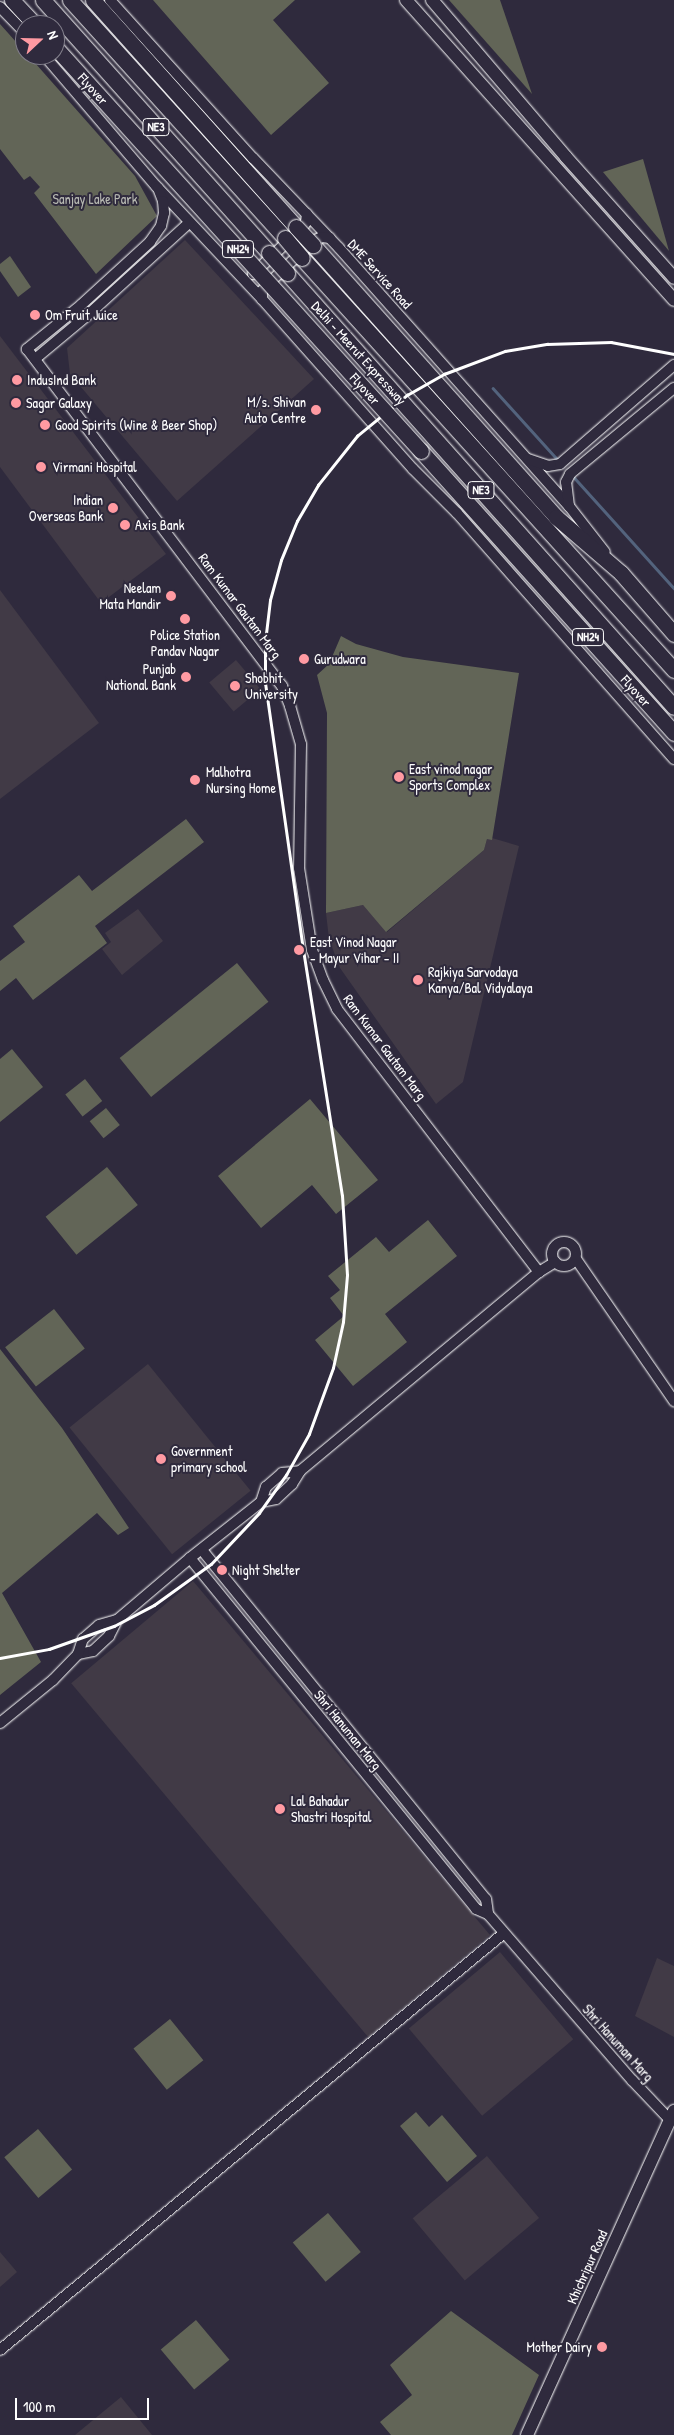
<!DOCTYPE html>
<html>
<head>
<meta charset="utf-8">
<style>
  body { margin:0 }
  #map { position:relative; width:674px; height:2435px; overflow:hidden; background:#2f2a3d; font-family:"Patrick Hand",sans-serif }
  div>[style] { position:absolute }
  .built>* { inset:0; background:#413a46; transform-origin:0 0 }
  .green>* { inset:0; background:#626557; transform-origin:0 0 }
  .stream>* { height:2.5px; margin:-1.25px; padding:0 1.25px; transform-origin:1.25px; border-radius:1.25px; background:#53637d }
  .roads { filter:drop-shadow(0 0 1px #fff) drop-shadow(0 0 1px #fff) }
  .minor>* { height:10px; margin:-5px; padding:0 5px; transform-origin:5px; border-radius:5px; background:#2f2a3d }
  .minor>.ring { margin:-5px; padding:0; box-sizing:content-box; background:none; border:10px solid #2f2a3d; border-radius:50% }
  .major>* { height:12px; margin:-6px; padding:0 6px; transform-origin:6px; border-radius:6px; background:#2f2a3d }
  .highway>* { height:15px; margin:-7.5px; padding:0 7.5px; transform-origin:7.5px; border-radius:7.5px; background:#2f2a3d }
  .rail>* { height:2.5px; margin:-1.25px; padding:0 1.25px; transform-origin:1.25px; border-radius:1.25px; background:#fff }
  .bridges { filter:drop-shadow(0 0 1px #fff) drop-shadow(0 0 1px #fff) }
  .highway-bridge>* { height:15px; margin:-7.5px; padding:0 7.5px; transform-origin:7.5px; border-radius:7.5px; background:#2f2a3d }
  .dots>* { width:14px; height:14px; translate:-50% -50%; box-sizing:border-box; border:2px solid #2f2a3d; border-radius:50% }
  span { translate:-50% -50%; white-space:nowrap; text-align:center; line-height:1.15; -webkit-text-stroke:4px #2f2a3d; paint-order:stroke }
  .shield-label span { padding:1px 4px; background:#2f2a3d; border:1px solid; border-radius:4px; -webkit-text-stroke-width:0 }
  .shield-label { font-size:12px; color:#fff; font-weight:700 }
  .street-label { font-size:14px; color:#fff }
  .park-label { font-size:14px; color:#b8bab3 }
  .poi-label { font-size:14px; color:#fff }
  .left { translate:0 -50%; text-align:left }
  .right { translate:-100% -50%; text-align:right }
  .north { position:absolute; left:15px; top:15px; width:50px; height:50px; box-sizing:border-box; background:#2f2a3d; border:1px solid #827f8b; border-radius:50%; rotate:69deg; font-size:14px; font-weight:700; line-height:20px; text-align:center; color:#fff }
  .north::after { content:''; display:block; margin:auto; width:18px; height:22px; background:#ff9aa2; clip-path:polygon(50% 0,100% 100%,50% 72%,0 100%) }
  .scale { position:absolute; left:15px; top:2398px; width:134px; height:22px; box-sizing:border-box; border:2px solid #fff; border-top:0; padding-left:6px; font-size:15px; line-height:18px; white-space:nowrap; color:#fff; -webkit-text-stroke:4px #2f2a3d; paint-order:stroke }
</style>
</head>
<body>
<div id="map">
  <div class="built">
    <i style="clip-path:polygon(185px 240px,314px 379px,177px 501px,70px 374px,67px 348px)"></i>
    <i style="clip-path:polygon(0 336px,166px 554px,101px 603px,0 467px)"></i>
    <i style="clip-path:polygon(0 590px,99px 723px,0 799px)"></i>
    <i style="left:236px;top:660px;width:38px;height:35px;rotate:50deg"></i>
    <i style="clip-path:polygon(492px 838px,519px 846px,463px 1082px,436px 1104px,340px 968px,329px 939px,326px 913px,363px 905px,387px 932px,484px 850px,487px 839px)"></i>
    <i style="clip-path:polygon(138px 909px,163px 941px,122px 975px,102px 949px,111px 942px,105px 933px)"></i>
    <i style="left:148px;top:1364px;width:163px;height:101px;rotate:51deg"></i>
    <i style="left:193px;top:1581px;width:462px;height:159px;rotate:50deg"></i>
    <i style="left:500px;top:1952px;width:114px;height:119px;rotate:50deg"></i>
    <i style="clip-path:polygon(657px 1958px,674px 1966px,674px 2037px,635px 2016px)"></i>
    <i style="left:487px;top:2156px;width:81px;height:97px;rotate:50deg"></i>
    <i style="clip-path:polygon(0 2252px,17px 2272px,0 2287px)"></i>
    <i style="clip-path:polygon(121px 2397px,152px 2435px,75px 2435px)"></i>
  </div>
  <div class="green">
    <i style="clip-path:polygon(153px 0,295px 0,273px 20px,329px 83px,271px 135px)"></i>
    <i style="clip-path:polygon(449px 0,500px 0,532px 94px)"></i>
    <i style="clip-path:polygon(0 24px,25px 52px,25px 55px,28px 55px,135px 176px,157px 216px,96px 274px,34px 193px,40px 187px,30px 176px,24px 180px,0 149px)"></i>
    <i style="clip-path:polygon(643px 159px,669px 251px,603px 172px)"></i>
    <i style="clip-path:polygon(10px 256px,31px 287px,18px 297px,0 271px,0 264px)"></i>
    <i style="clip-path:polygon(341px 636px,356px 644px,403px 657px,519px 673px,492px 840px,487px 839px,484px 850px,386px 932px,363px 905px,326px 913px,327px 713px,317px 675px,329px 664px)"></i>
    <i style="clip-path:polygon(186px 819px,204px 842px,95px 926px,107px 943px,33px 1000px,16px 978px,0 991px,0 961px,25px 942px,13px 926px,79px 875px,92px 891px)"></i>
    <i style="left:237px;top:963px;width:50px;height:151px;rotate:51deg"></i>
    <i style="clip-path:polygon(12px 1049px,43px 1087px,0 1122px,0 1059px)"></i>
    <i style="left:85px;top:1079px;width:28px;height:25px;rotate:52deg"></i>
    <i style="clip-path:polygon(310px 1099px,378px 1180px,336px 1214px,312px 1185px,261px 1228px,218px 1176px)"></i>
    <i style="left:106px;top:1108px;width:22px;height:21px;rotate:51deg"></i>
    <i style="left:107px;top:1167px;width:49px;height:79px;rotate:51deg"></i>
    <i style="clip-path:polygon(428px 1220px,457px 1256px,385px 1314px,407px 1342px,353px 1386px,315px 1340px,344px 1316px,330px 1298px,340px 1290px,328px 1276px,376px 1237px,389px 1252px)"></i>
    <i style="left:54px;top:1309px;width:50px;height:62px;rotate:52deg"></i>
    <i style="clip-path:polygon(0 1349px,62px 1428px,129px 1528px,118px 1535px,97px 1513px,2px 1593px,41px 1662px,0 1695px)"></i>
    <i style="left:170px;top:2019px;width:53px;height:47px;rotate:51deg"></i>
    <i style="clip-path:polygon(416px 2112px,429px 2127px,442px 2115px,477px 2156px,447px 2182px,400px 2126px)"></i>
    <i style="left:38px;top:2129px;width:53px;height:44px;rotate:50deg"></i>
    <i style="left:328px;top:2213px;width:51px;height:46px;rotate:50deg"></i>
    <i style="clip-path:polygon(451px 2311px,539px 2375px,512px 2435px,391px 2435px,380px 2422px,412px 2395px,390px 2365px)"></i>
    <i style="left:196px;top:2320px;width:52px;height:46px;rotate:50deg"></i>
  </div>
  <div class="stream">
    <i style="left:493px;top:388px;width:98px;rotate:47.9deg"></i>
    <i style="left:573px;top:476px;width:151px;rotate:48deg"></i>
  </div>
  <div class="roads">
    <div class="minor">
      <i style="left:110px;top:0;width:213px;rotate:47.9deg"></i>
      <i style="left:253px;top:158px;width:124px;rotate:46.3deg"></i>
      <i style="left:339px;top:248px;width:346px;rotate:48.3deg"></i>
      <i style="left:569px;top:506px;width:58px;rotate:52deg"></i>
      <i style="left:0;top:7px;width:36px;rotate:46deg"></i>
      <i style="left:44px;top:55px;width:172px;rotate:49.5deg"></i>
      <i style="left:156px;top:186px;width:155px;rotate:46.8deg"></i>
      <i style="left:262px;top:299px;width:227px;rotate:48.4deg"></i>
      <i style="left:413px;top:469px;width:62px;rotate:45deg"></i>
      <i style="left:457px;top:513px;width:328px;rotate:48.6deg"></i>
      <i style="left:158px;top:188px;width:14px;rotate:69deg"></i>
      <i style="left:163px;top:201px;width:12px;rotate:85deg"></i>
      <i style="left:164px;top:213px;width:13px;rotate:103deg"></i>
      <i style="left:161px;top:226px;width:19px;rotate:125deg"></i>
      <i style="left:150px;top:242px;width:93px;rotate:137.6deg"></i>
      <i style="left:81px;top:305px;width:70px;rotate:140.8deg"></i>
      <i style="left:27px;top:349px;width:423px;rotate:52.9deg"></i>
      <i style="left:282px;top:686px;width:22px;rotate:68deg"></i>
      <i style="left:290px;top:706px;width:40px;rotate:74deg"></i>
      <i style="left:301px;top:744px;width:124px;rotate:90.9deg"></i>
      <i style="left:299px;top:868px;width:83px;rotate:81deg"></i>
      <i style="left:312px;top:950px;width:32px;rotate:70deg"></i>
      <i style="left:323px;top:980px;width:32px;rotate:64deg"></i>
      <i style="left:337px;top:1009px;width:332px;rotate:52.5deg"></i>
      <i style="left:253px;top:274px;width:69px;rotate:-43.2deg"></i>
      <i style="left:303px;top:227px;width:6px;rotate:-59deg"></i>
      <i style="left:306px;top:222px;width:8px;rotate:-83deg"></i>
      <i style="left:262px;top:299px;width:8px;rotate:-90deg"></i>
      <i style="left:262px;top:291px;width:6px;rotate:-51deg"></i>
      <i style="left:266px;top:286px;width:65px;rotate:-43.8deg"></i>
      <i style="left:313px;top:241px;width:10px;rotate:-24deg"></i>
      <i style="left:322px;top:237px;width:8px;rotate:7deg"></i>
      <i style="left:35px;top:359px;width:72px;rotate:-39.9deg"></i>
      <i style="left:90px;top:313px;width:134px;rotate:-42.3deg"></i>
      <i style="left:528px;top:459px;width:21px;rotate:19deg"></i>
      <i style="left:548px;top:466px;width:12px;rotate:-9deg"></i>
      <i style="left:560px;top:464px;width:151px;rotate:-41deg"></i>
      <i style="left:569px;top:506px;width:24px;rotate:-97deg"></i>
      <i style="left:566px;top:482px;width:9px;rotate:-63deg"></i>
      <i style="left:570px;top:474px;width:135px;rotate:-39.6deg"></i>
      <i class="ring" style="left:552px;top:1242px;width:14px;height:14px"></i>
      <i style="left:576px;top:1259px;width:173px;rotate:55.4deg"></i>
      <i style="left:261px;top:1502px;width:16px;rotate:-72deg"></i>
      <i style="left:266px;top:1487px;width:21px;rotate:-41deg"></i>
      <i style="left:282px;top:1473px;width:18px;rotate:-6deg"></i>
      <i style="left:202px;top:1550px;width:450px;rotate:50.9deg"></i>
      <i style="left:486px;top:1899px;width:15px;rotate:82deg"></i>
      <i style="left:190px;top:1558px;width:453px;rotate:50.8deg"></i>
      <i style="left:476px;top:1909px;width:13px;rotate:23deg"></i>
      <i style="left:488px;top:1914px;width:220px;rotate:49.1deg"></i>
      <i style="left:632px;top:2080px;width:55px;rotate:46.5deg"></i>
      <i style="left:78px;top:1654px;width:15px;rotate:-11deg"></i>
      <i style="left:93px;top:1651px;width:22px;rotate:-43deg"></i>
      <i style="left:109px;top:1636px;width:18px;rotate:-63deg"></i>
      <i style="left:117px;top:1620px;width:96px;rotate:-40.3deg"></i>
      <i style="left:190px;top:1558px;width:90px;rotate:-38.3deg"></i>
      <i style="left:261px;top:1502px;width:15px;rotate:-11deg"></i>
      <i style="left:276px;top:1499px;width:22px;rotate:-43deg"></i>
      <i style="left:292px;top:1484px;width:15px;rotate:-58deg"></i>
      <i style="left:300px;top:1471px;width:311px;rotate:-39.8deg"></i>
      <i style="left:539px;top:1272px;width:19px;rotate:-32deg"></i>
      <i style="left:0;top:1723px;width:68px;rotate:-39.1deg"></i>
      <i style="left:53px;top:1680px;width:36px;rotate:-46deg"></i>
      <i style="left:78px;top:1654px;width:16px;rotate:-72deg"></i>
      <i style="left:83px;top:1639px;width:21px;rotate:-41deg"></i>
      <i style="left:99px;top:1625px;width:19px;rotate:-16deg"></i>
      <i style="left:0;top:2350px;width:654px;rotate:-39.6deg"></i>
    </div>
    <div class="major">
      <i style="left:406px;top:0;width:402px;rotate:48.2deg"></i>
      <i style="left:432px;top:0;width:206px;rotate:49.5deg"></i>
      <i style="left:566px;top:157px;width:162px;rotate:48.2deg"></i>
      <i style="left:527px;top:2435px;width:356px;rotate:-65.6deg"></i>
    </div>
    <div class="highway">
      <i style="left:12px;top:0;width:34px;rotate:47deg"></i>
      <i style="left:43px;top:0;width:339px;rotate:48.2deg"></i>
      <i style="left:70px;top:0;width:321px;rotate:47.9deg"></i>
      <i style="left:93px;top:0;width:305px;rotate:48.2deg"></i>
      <i style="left:313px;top:245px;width:365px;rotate:48.2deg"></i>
      <i style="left:556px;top:517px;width:86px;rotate:40.7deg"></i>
      <i style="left:621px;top:573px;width:81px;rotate:49deg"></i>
      <i style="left:302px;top:258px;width:555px;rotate:47.92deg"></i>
      <i style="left:287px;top:273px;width:581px;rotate:48.28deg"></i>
      <i style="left:421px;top:451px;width:379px;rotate:48.1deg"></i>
    </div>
  </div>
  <div class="rail">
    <i style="left:0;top:1658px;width:50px;rotate:-10.4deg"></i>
    <i style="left:49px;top:1649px;width:69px;rotate:-19.5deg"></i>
    <i style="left:114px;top:1626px;width:45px;rotate:-27.7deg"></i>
    <i style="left:154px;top:1605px;width:70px;rotate:-35.7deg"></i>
    <i style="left:211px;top:1564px;width:70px;rotate:-46.7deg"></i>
    <i style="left:259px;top:1513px;width:47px;rotate:-54.6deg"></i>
    <i style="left:286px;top:1475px;width:47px;rotate:-60.7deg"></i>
    <i style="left:309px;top:1434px;width:70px;rotate:-70deg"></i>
    <i style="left:333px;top:1368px;width:47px;rotate:-77.7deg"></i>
    <i style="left:343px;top:1322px;width:47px;rotate:-85.1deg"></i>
    <i style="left:347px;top:1275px;width:79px;rotate:-93.6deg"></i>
    <i style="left:342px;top:1196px;width:249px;rotate:-99deg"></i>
    <i style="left:303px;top:950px;width:269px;rotate:-98.1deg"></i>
    <i style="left:265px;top:684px;width:42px;rotate:-90deg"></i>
    <i style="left:265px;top:642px;width:42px;rotate:-83.2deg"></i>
    <i style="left:270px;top:600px;width:41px;rotate:-74.6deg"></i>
    <i style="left:281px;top:560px;width:42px;rotate:-67.7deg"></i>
    <i style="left:297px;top:521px;width:42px;rotate:-59.7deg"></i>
    <i style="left:318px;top:485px;width:63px;rotate:-51.5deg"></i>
    <i style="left:357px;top:436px;width:65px;rotate:-39.4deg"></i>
    <i style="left:407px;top:395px;width:43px;rotate:-29.6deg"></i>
    <i style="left:444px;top:374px;width:65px;rotate:-20.7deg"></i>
    <i style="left:505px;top:351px;width:43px;rotate:-9.5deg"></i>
    <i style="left:547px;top:344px;width:64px;rotate:-1.8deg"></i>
    <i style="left:611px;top:342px;width:64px;rotate:10.8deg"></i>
  </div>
  <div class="bridges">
    <div class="highway-bridge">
      <i style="left:55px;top:47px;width:545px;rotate:47.83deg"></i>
      <i style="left:296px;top:227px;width:25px;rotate:47deg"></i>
      <i style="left:285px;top:238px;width:26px;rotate:50deg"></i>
      <i style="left:269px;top:253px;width:27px;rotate:48deg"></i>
    </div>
  </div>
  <div class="dots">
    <i style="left:35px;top:315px;background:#ff9aa2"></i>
    <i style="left:17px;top:380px;background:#ff9aa2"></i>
    <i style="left:16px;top:403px;background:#ff9aa2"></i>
    <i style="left:316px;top:410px;background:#ff9aa2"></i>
    <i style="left:45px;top:425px;background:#ff9aa2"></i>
    <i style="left:41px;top:467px;background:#ff9aa2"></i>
    <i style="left:113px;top:508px;background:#ff9aa2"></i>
    <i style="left:125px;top:525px;background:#ff9aa2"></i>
    <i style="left:171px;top:596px;background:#ff9aa2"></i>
    <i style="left:185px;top:619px;background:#ff9aa2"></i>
    <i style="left:304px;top:659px;background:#ff9aa2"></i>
    <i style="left:186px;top:677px;background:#ff9aa2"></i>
    <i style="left:235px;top:686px;background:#ff9aa2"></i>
    <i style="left:399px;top:777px;background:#ff9aa2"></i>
    <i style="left:195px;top:780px;background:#ff9aa2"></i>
    <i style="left:299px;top:950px;background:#ff9aa2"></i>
    <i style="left:418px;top:980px;background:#ff9aa2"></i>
    <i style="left:161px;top:1459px;background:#ff9aa2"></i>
    <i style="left:222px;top:1570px;background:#ff9aa2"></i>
    <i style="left:280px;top:1809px;background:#ff9aa2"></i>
    <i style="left:602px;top:2347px;background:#ff9aa2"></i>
  </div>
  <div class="shield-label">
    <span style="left:156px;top:127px">NE3</span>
    <span style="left:238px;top:249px">NH24</span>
    <span style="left:481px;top:490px">NE3</span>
    <span style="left:588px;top:637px">NH24</span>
  </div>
  <div class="street-label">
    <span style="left:93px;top:89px;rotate:48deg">Flyover</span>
    <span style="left:380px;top:274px;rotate:48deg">DME Service Road</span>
    <span style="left:359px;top:353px;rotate:48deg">Delhi - Meerut Expressway</span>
    <span style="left:365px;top:389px;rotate:48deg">Flyover</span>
    <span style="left:240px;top:606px;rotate:53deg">Ram Kumar Gautam Marg</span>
    <span style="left:636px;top:691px;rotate:48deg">Flyover</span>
    <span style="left:385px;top:1047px;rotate:53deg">Ram Kumar Gautam Marg</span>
    <span style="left:348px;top:1730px;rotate:51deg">Shri Hanuman Marg</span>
    <span style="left:618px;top:2043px;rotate:48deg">Shri Hanuman Marg</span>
    <span style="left:587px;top:2267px;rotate:-66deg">Khichripur Road</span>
  </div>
  <div class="park-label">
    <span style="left:95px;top:199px">Sanjay Lake Park</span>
  </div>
  <div class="poi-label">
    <span class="left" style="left:45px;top:315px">Om Fruit Juice</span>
    <span class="left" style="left:27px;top:380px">IndusInd Bank</span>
    <span class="right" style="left:306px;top:410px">M/s. Shivan<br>Auto Centre</span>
    <span class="left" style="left:26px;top:403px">Sagar Galaxy</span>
    <span class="left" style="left:55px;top:425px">Good Spirits (Wine &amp; Beer Shop)</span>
    <span class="left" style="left:52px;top:467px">Virmani Hospital</span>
    <span class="right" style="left:103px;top:508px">Indian<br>Overseas Bank</span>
    <span class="left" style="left:135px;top:525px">Axis Bank</span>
    <span class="right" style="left:161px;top:596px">Neelam<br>Mata Mandir</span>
    <span style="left:185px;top:643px">Police Station<br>Pandav Nagar</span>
    <span class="left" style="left:314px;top:659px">Gurudwara</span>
    <span class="right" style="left:176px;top:677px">Punjab<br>National Bank</span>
    <span class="left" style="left:245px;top:686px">Shobhit<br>University</span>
    <span class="left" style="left:409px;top:777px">East vinod nagar<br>Sports Complex</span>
    <span class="left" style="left:206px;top:780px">Malhotra<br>Nursing Home</span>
    <span class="left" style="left:310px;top:950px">East Vinod Nagar<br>- Mayur Vihar - II</span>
    <span class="left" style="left:428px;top:980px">Rajkiya Sarvodaya<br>Kanya/Bal Vidyalaya</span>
    <span class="left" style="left:171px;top:1459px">Government<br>primary school</span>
    <span class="left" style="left:232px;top:1570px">Night Shelter</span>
    <span class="left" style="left:291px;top:1809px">Lal Bahadur<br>Shastri Hospital</span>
    <span class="right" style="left:592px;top:2347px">Mother Dairy</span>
  </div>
  <div class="north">N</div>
  <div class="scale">100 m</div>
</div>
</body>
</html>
